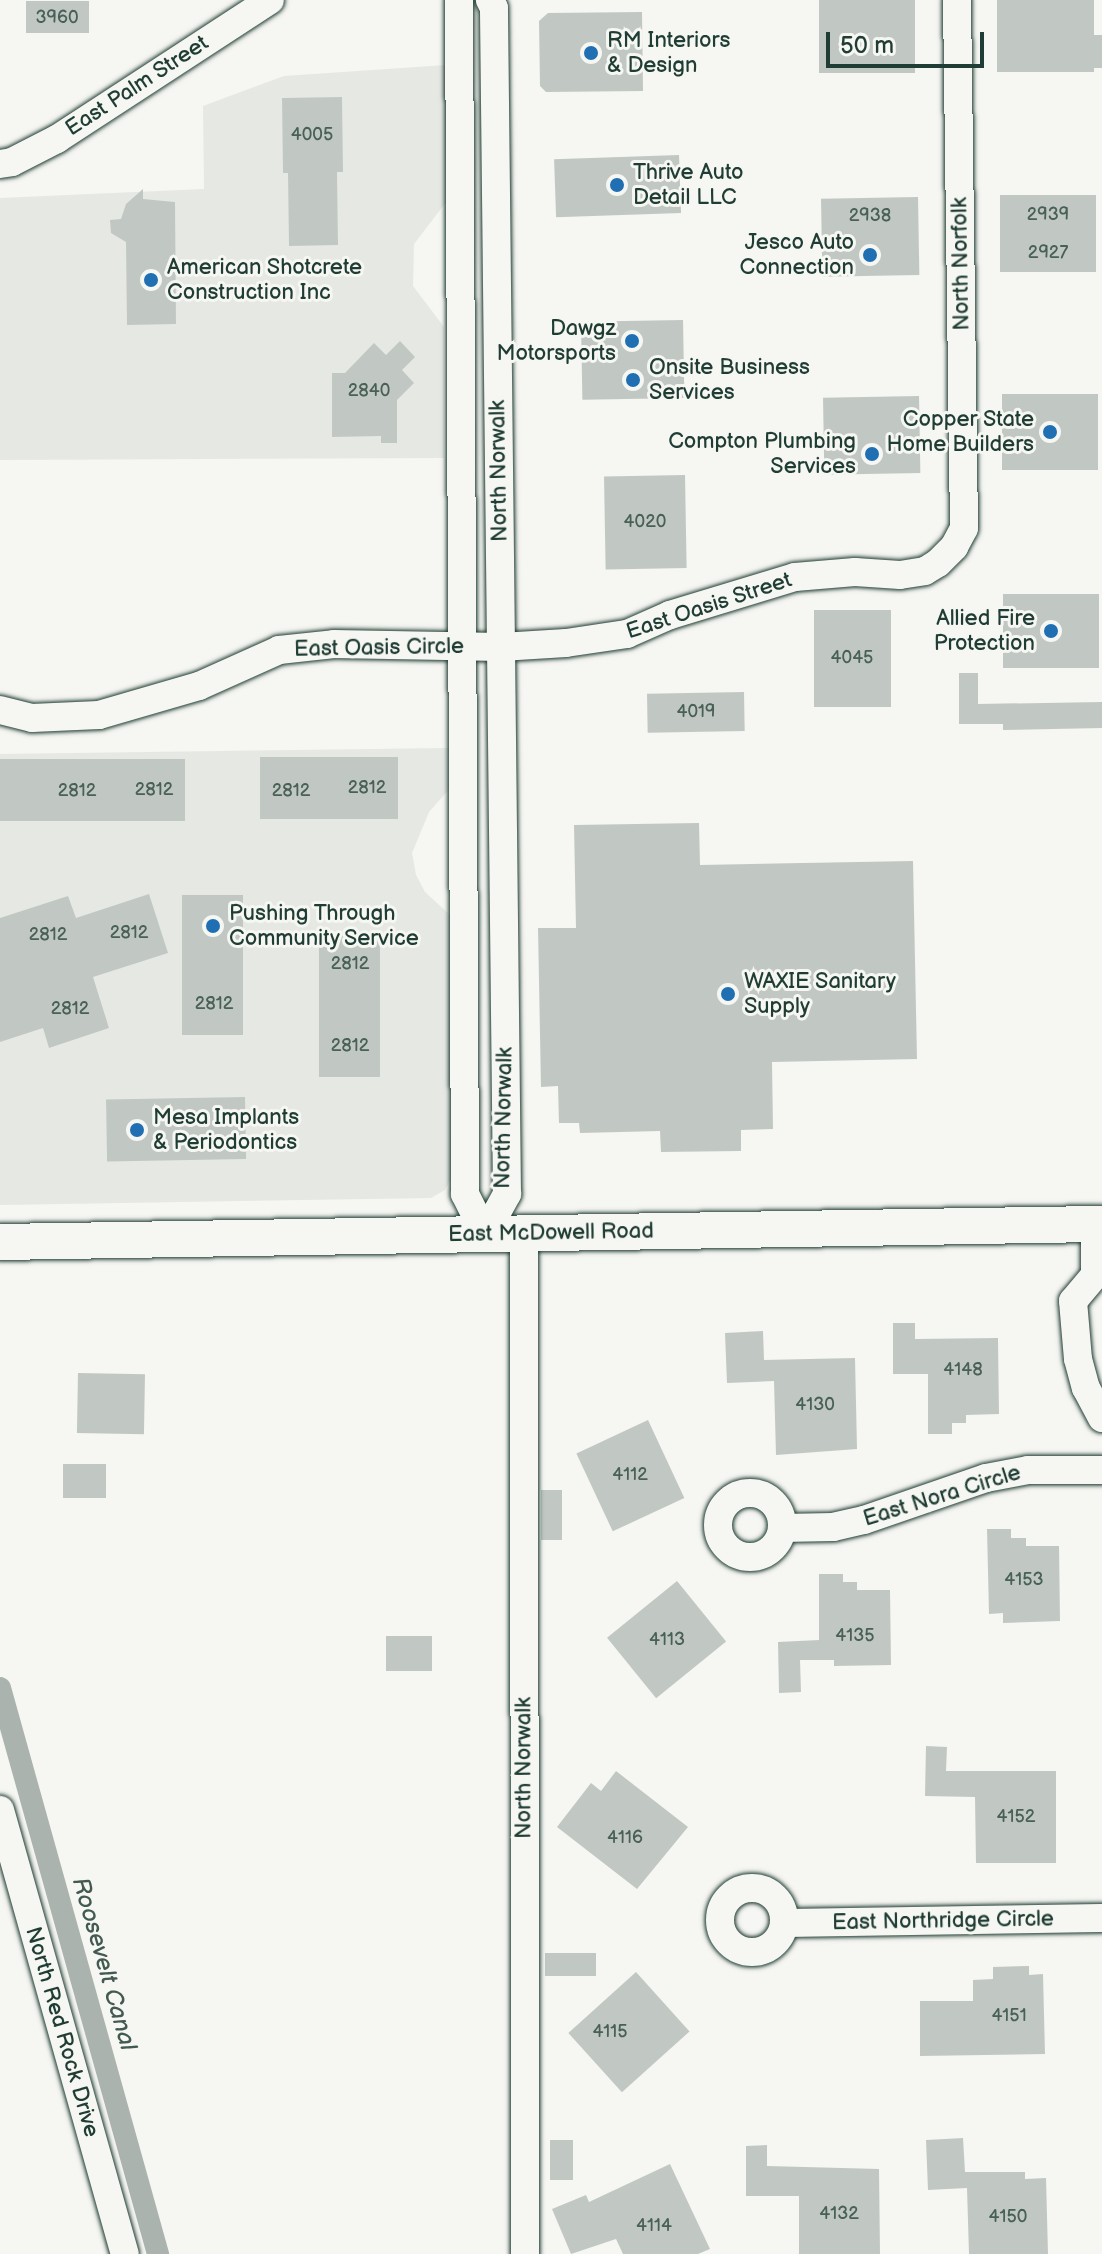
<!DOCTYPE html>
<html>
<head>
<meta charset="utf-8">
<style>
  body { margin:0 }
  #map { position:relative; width:1102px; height:2254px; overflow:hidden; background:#f6f6f2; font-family:"Balsamiq Sans",sans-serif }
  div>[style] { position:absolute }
  .built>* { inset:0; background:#e6e8e4 }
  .canal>* { height:22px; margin:-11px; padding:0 11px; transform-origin:11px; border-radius:11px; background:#aab3ae }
  .building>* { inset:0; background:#c1c8c3; transform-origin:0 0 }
  .roads { filter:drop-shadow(0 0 2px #1f3d34) drop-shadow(0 0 2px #1f3d34) }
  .minor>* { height:28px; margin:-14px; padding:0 14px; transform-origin:14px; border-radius:14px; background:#f6f6f2 }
  .minor>.ring { margin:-14px; padding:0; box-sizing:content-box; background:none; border:28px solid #f6f6f2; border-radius:50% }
  .major>* { height:36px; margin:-18px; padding:0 18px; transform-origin:18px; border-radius:18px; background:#f6f6f2 }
  .dots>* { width:22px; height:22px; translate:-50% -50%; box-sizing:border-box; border:4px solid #f6f6f2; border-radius:50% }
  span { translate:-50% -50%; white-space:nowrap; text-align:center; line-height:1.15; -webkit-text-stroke:6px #f6f6f2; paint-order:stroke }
  .number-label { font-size:18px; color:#486058 }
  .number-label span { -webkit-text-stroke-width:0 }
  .poi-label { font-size:22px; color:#1f3d34 }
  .left { translate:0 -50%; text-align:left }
  .right { translate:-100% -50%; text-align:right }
  .street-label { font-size:22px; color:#1f3d34 }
  .water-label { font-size:24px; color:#425a52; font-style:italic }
  .scale { position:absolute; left:826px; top:32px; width:158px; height:36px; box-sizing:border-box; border:4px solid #1f3d34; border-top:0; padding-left:10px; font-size:24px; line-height:28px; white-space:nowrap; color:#1f3d34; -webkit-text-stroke:6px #f6f6f2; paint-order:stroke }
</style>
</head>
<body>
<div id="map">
  <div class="built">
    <i style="clip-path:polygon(446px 65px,447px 201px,414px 244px,413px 286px,444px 327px,444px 458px,0 460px,0 198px,204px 189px,203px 106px,284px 76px)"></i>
    <i style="clip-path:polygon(450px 748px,451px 787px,429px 812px,412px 853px,416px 875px,425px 892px,450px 915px,451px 1178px,445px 1190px,431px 1198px,0 1205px,0 754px)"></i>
  </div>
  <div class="canal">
    <i style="left:0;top:1688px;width:588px;rotate:74.4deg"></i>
  </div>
  <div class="building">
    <i style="left:819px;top:0;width:96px;height:73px"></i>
    <i style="clip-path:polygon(997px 0,1094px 0,1094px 35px,1102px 35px,1102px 68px,1094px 68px,1094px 72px,997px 72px)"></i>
    <i style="left:89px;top:1px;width:32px;height:63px;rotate:90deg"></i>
    <i style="clip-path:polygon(642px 12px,643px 91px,546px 92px,540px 86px,539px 21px,548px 13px)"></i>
    <i style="clip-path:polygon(342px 97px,343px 172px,337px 172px,338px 245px,289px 246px,288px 173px,283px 173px,282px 98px)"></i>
    <i style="left:679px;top:155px;width:58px;height:125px;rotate:88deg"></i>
    <i style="clip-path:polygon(143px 189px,143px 199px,175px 202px,176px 324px,127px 325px,126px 242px,111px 233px,110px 220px,121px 219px,126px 204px)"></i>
    <i style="left:1096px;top:195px;width:77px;height:96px;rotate:90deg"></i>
    <i style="left:918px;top:197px;width:78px;height:97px;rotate:89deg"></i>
    <i style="left:683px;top:320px;width:78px;height:102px;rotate:89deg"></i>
    <i style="clip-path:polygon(400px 341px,415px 357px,402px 370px,414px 383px,397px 400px,397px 443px,381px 443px,381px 436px,332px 437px,332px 373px,345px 373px,374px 343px,386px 355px)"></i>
    <i style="left:1098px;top:394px;width:76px;height:96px;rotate:90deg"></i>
    <i style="left:919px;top:396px;width:77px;height:96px;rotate:89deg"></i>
    <i style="left:685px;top:475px;width:93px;height:81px;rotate:89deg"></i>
    <i style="left:1099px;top:594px;width:74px;height:96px;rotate:90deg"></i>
    <i style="left:814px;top:610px;width:77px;height:97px"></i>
    <i style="clip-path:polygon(959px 673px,978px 673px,978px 704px,1102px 702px,1102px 728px,1003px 730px,1003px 724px,959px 724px)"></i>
    <i style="left:744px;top:692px;width:39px;height:97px;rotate:89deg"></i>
    <i style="left:398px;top:757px;width:62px;height:138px;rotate:90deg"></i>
    <i style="left:185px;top:759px;width:62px;height:185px;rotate:90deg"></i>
    <i style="clip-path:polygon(699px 823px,700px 865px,913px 861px,917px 1059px,772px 1062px,773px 1129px,741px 1130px,741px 1151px,661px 1152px,660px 1131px,580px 1133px,579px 1123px,559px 1123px,558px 1086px,541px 1087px,538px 928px,576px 928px,574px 825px)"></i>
    <i style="clip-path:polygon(149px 894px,168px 953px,93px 977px,109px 1028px,49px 1048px,43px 1028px,0 1042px,0 918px,68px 896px,76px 918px)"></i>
    <i style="left:182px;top:895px;width:61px;height:140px"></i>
    <i style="left:319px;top:933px;width:61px;height:144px"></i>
    <i style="left:245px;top:1097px;width:62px;height:139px;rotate:89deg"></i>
    <i style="clip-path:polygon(893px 1323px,915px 1323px,915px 1339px,998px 1338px,999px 1414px,966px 1415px,966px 1423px,952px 1423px,952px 1434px,928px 1434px,928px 1374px,893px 1374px)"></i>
    <i style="clip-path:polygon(763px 1331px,764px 1360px,855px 1358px,857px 1449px,776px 1455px,774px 1381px,727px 1383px,725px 1333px)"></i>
    <i style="left:78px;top:1373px;width:67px;height:60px;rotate:1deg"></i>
    <i style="left:648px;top:1420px;width:86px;height:79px;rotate:65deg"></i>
    <i style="left:63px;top:1464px;width:43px;height:34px"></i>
    <i style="left:541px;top:1490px;width:21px;height:50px"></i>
    <i style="clip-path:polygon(987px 1529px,1011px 1529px,1011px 1538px,1026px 1538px,1026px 1546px,1059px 1546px,1060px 1621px,1003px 1623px,1003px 1613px,989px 1614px)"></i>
    <i style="clip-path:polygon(819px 1574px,843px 1574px,843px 1582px,857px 1582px,857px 1590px,890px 1590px,891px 1665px,834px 1666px,834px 1660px,800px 1660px,801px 1692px,779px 1693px,778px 1642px,819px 1640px)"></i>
    <i style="left:677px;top:1581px;width:78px;height:90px;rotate:51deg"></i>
    <i style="left:432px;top:1636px;width:35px;height:46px;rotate:90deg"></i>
    <i style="clip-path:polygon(926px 1746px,947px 1747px,946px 1771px,1056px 1771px,1056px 1863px,976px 1863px,975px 1797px,925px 1796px)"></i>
    <i style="clip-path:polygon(616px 1771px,688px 1827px,637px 1889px,557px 1827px,591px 1783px,601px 1791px)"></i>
    <i style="left:596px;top:1953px;width:23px;height:51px;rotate:90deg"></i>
    <i style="clip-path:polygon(1029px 1966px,1029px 1975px,1043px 1974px,1045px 2054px,920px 2056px,920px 2001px,973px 2001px,973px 1980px,993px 1979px,993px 1967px)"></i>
    <i style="left:636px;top:1972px;width:80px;height:91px;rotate:48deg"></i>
    <i style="clip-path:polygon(963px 2138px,965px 2172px,1025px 2172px,1025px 2179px,1046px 2178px,1048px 2254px,969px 2254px,967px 2188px,928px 2190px,926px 2140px)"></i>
    <i style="left:550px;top:2140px;width:23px;height:40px"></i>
    <i style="clip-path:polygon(767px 2145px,767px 2166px,879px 2169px,880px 2254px,799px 2254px,799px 2196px,746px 2196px,746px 2146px)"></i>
    <i style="clip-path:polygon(670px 2164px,710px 2249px,698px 2254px,623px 2254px,616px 2239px,571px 2254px,552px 2209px,586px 2195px,589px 2202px)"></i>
  </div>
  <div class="roads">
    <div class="minor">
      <i style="left:459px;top:0;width:1194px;rotate:89.71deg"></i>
      <i style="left:465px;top:1194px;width:45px;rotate:63.4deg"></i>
      <i style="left:0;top:164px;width:12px;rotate:-9deg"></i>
      <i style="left:12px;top:162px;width:51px;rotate:-27.1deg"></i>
      <i style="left:57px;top:139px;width:254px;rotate:-33.1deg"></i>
      <i style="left:0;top:710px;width:33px;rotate:14deg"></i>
      <i style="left:32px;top:718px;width:67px;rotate:-2.6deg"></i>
      <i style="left:99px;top:715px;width:104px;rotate:-16.2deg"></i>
      <i style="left:199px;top:686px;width:88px;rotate:-24.2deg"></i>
      <i style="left:279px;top:650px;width:55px;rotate:-6.2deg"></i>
      <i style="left:334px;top:644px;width:167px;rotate:1deg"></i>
      <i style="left:501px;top:647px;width:65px;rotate:-3.5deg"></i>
      <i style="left:566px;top:643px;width:62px;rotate:-8.4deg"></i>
      <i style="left:627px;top:634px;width:47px;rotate:-23.8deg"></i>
      <i style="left:670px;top:615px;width:131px;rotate:-16.9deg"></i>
      <i style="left:795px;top:577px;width:60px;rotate:-4.8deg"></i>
      <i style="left:855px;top:572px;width:45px;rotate:3.8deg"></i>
      <i style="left:900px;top:575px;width:25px;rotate:-9deg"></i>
      <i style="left:925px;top:571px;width:15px;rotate:-32deg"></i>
      <i style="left:938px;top:563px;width:23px;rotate:-45deg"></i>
      <i style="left:954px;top:547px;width:21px;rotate:-62deg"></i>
      <i style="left:964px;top:528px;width:528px;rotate:-90.76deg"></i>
      <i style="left:1095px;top:1224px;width:51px;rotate:90deg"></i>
      <i style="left:1095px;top:1275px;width:34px;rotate:130deg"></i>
      <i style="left:1073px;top:1301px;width:58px;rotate:85.1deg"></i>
      <i style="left:1078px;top:1359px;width:30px;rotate:75deg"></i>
      <i style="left:1086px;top:1388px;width:34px;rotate:62deg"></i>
      <i style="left:524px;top:1233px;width:1021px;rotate:89.94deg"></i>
      <i style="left:485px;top:1234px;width:46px;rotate:-61.2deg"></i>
      <i style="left:507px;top:1194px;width:1186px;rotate:-90.63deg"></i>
      <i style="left:494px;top:8px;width:9px;rotate:-117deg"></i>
      <i class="ring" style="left:718px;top:1493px;width:36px;height:36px"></i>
      <i style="left:782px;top:1528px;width:51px;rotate:-1.1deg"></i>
      <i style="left:833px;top:1527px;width:32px;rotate:-13deg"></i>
      <i style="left:864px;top:1520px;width:129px;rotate:-19deg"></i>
      <i style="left:986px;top:1478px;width:43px;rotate:-10.8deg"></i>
      <i style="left:1028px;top:1470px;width:74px"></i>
      <i style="left:0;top:1810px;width:461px;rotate:74.3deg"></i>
      <i class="ring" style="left:720px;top:1888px;width:36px;height:36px"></i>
      <i style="left:785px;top:1923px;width:317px;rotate:-0.9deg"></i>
    </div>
    <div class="major">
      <i style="left:0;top:1242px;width:1102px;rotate:-0.94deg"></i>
    </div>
  </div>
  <div class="dots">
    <i style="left:591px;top:53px;background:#1f6fb2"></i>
    <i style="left:617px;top:185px;background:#1f6fb2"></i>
    <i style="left:870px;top:255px;background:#1f6fb2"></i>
    <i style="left:151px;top:280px;background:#1f6fb2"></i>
    <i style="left:632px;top:341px;background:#1f6fb2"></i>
    <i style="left:633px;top:380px;background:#1f6fb2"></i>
    <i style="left:1050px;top:432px;background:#1f6fb2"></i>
    <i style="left:872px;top:454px;background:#1f6fb2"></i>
    <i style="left:1051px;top:631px;background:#1f6fb2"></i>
    <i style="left:213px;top:926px;background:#1f6fb2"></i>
    <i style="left:728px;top:994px;background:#1f6fb2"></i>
    <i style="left:137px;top:1130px;background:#1f6fb2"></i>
  </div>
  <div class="number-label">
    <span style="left:57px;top:18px">3960</span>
    <span style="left:312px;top:135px">4005</span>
    <span style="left:1048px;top:215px">2939</span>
    <span style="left:870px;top:216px">2938</span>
    <span style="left:1048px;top:253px">2927</span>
    <span style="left:369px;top:391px">2840</span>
    <span style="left:645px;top:522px">4020</span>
    <span style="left:852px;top:658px">4045</span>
    <span style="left:696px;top:712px">4019</span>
    <span style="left:367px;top:788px">2812</span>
    <span style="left:154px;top:790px">2812</span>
    <span style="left:77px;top:791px">2812</span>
    <span style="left:291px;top:791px">2812</span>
    <span style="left:129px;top:933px">2812</span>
    <span style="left:48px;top:935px">2812</span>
    <span style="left:350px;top:964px">2812</span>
    <span style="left:214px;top:1004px">2812</span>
    <span style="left:70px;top:1009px">2812</span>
    <span style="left:350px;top:1046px">2812</span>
    <span style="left:963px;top:1370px">4148</span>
    <span style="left:815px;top:1405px">4130</span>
    <span style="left:630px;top:1475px">4112</span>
    <span style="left:1024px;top:1580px">4153</span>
    <span style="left:855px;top:1636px">4135</span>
    <span style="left:667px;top:1640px">4113</span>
    <span style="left:1016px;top:1817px">4152</span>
    <span style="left:625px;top:1838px">4116</span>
    <span style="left:1009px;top:2016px">4151</span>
    <span style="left:610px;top:2032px">4115</span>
    <span style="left:839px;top:2214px">4132</span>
    <span style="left:1008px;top:2217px">4150</span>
    <span style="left:654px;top:2226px">4114</span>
  </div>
  <div class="poi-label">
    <span class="left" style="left:607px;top:53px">RM Interiors<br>&amp; Design</span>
    <span class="left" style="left:633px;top:185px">Thrive Auto<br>Detail LLC</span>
    <span class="right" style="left:854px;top:255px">Jesco Auto<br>Connection</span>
    <span class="left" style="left:167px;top:280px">American Shotcrete<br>Construction Inc</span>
    <span class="right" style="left:616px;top:341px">Dawgz<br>Motorsports</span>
    <span class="left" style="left:649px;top:380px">Onsite Business<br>Services</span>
    <span class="right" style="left:1034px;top:432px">Copper State<br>Home Builders</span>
    <span class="right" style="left:856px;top:454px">Compton Plumbing<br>Services</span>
    <span class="right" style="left:1035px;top:631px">Allied Fire<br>Protection</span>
    <span class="left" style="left:229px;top:926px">Pushing Through<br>Community Service</span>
    <span class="left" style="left:744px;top:994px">WAXIE Sanitary<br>Supply</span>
    <span class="left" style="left:153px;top:1130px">Mesa Implants<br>&amp; Periodontics</span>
  </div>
  <div class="street-label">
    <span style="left:137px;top:86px;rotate:-33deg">East Palm Street</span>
    <span style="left:961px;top:264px;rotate:-91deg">North Norfolk</span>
    <span style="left:499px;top:471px;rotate:-91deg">North Norwalk</span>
    <span style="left:709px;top:606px;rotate:-18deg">East Oasis Street</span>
    <span style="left:379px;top:648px;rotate:-1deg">East Oasis Circle</span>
    <span style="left:504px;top:1118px;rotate:-89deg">North Norwalk</span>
    <span style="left:551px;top:1233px;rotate:-1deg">East McDowell Road</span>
    <span style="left:942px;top:1496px;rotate:-17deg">East Nora Circle</span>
    <span style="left:524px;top:1768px;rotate:-90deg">North Norwalk</span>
    <span style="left:943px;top:1921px;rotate:-1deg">East Northridge Circle</span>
    <span style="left:62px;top:2032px;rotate:74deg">North Red Rock Drive</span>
  </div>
  <div class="water-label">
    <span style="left:104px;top:1964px;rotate:74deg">Roosevelt Canal</span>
  </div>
  <div class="scale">50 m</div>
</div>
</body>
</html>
